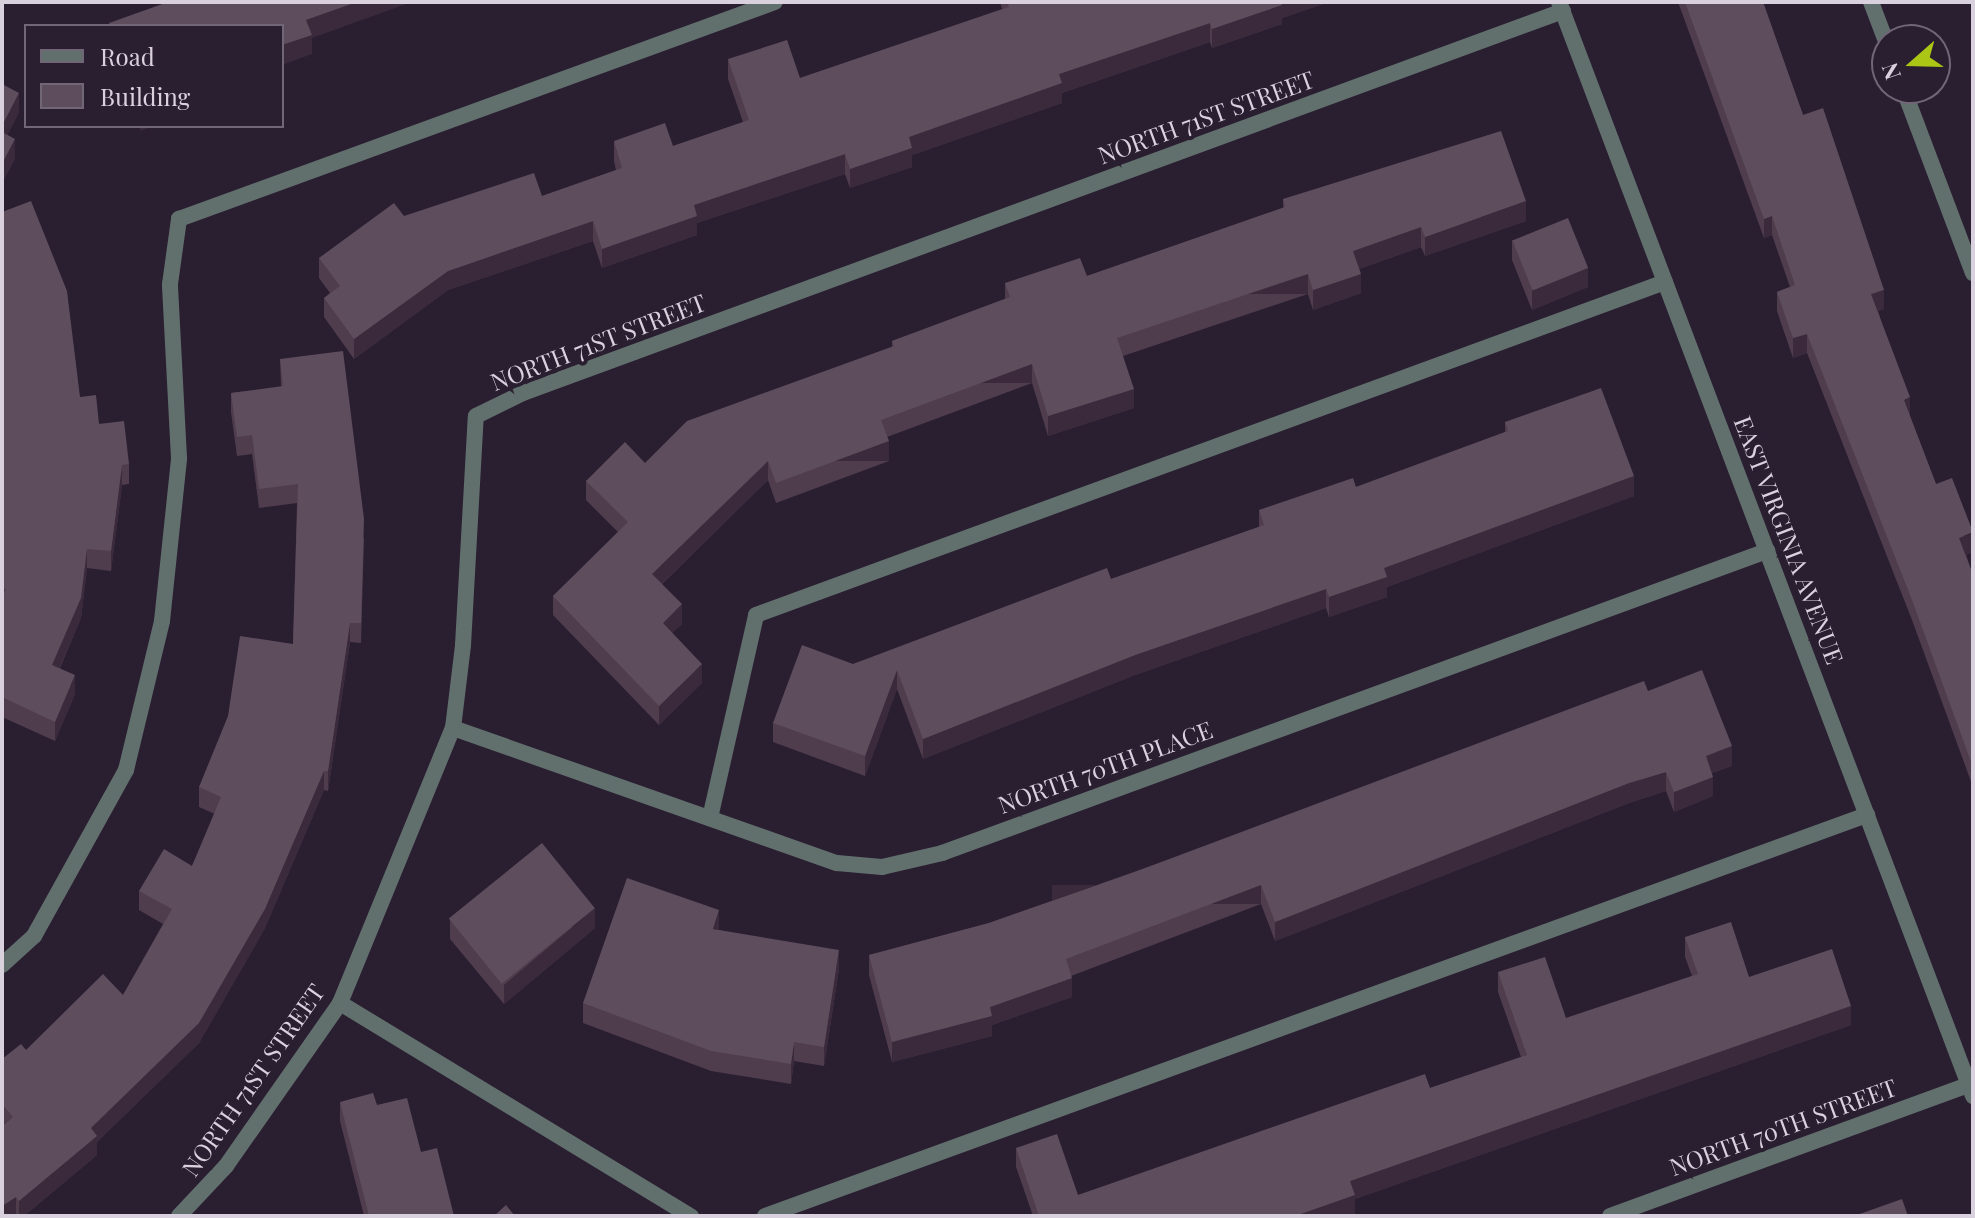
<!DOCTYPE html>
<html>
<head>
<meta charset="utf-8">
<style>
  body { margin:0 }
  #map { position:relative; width:1975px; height:1218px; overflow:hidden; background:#2a1e31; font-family:"Playfair Display",serif }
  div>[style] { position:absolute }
  .lane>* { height:16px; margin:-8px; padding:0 8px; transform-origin:8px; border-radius:8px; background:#616f6d }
  .street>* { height:16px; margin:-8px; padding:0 8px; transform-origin:8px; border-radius:8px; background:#616f6d }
  .wall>* { inset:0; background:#4f3d4e }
  .shaded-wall>* { inset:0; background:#3a2a3c; transform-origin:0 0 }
  .building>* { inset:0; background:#5e4d5d; transform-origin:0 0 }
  span { translate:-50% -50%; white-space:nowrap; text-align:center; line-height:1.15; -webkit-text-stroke:8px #2a1e31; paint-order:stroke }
  .street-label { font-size:24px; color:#d9d1de }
  .frame { position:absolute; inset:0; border:4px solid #d9d1de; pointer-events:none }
  .legend { position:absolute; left:24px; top:24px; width:260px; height:104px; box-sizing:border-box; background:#2a1e31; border:2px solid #706676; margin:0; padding:10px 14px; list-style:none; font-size:24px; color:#d9d1de }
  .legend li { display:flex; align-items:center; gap:16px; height:40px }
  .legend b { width:40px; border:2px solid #706676 }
  .north { position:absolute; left:1871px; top:24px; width:80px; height:80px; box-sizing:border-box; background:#2a1e31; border:2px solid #706676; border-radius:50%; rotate:250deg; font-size:22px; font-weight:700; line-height:32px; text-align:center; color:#d9d1de }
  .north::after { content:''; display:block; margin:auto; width:28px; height:36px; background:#abc615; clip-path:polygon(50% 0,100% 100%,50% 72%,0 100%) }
</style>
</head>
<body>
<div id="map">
  <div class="lane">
    <i style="left:1871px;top:2px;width:45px;rotate:69.1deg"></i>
    <i style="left:1903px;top:88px;width:198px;rotate:69.3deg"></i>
    <i style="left:710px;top:818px;width:208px;rotate:-77.2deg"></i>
    <i style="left:756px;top:615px;width:968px;rotate:-20.12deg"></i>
    <i style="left:2px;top:965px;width:43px;rotate:-42.2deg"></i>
    <i style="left:34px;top:936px;width:190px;rotate:-61deg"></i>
    <i style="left:126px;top:770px;width:153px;rotate:-76.4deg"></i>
    <i style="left:162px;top:621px;width:164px;rotate:-84deg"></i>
    <i style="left:179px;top:458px;width:174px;rotate:-93deg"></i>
    <i style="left:170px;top:284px;width:66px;rotate:-82.1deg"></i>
    <i style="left:179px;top:219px;width:634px;rotate:-20.01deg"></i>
    <i style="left:340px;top:1003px;width:411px;rotate:31.3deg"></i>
    <i style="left:765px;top:1216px;width:1173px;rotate:-20deg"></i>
  </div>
  <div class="street">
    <i style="left:1559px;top:2px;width:1170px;rotate:69.27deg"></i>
    <i style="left:453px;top:728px;width:407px;rotate:19.4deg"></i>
    <i style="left:837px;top:863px;width:45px;rotate:5.1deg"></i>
    <i style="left:882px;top:867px;width:62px;rotate:-13.1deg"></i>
    <i style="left:942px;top:853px;width:879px;rotate:-20.11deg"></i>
    <i style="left:179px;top:1216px;width:69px;rotate:-46.8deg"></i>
    <i style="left:226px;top:1166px;width:199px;rotate:-55deg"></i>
    <i style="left:340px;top:1003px;width:297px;rotate:-67.7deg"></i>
    <i style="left:453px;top:728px;width:84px;rotate:-83.1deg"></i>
    <i style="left:463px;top:645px;width:229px;rotate:-86.8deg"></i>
    <i style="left:476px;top:416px;width:52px;rotate:-26.1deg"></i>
    <i style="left:523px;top:393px;width:1108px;rotate:-20.17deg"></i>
    <i style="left:1610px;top:1216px;width:387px;rotate:-20.1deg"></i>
  </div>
  <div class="wall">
    <i style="clip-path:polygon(1000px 2px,1329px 2px,1282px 18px,1282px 24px,1212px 48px,1210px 42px,1062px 93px,1062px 103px,912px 155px,912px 167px,850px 188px,845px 174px,697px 223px,697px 235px,602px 268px,593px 241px,448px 290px,354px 359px,324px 317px,324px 298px,330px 293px,319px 278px,319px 258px,404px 216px,542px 196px,616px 170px,614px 161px,614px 141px,673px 146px,743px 122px,728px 79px,728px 59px,800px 78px,1002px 9px)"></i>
    <i style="clip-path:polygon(1678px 2px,1763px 2px,1803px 115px,1884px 309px,1878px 311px,1910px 417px,1936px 484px,1973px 552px,1966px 555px,1973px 575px,1973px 787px,1912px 620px,1807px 353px,1793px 358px,1777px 311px,1777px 292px,1790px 287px,1772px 235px,1764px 238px)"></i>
    <i style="clip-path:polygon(1283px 199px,1526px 221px,1425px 256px,1421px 247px,1359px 269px,1361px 293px,1313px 310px,1308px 294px,1123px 356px,1134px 408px,1048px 436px,1032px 383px,887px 437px,889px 461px,776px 503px,768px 480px,662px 584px,682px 624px,672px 633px,702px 683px,659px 725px,553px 615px,553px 596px,618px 532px,586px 500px,586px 481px,645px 463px,892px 347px,892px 341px,1005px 299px,1005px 283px,1087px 276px,1283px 208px)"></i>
    <i style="clip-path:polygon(2px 212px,80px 397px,129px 464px,129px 484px,122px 485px,111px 571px,87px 568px,81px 618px,60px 668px,75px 694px,55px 741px,2px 717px,2px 494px,3px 483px,2px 473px)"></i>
    <i style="clip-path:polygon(1512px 240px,1588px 287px,1532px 310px,1512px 260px)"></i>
    <i style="clip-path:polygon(280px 359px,364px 539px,361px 643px,350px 642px,328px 791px,324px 790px,265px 928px,199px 1043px,97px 1142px,97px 1155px,24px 1216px,2px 1216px,3px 1125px,2px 1124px,2px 1059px,26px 1050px,123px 995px,163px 924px,139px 910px,139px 891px,192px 866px,215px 814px,199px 807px,199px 787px,293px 644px,297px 503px,259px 508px,252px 454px,237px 456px,231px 412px,231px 393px,281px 387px)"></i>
    <i style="clip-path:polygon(1505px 422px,1634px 496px,1387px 587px,1387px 597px,1329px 617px,1326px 608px,1135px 675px,923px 759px,897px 689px,865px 776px,773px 742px,773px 723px,853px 664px,1111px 579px,1259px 527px,1259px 510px,1356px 487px,1505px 432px)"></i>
    <i style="clip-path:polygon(1648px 691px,1732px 766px,1712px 773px,1713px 796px,1674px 812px,1666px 791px,1629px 803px,1275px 941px,1261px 904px,1071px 976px,1072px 997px,992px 1025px,992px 1036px,892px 1062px,869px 975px,869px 955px,989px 923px)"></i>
    <i style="clip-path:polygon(450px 920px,595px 928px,504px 1004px,450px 939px)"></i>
    <i style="clip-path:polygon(719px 930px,839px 969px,824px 1066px,794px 1061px,791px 1084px,711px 1071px,583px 1023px,583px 1003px)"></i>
    <i style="clip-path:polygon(1685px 937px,1749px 977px,1851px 1025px,1355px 1199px,1355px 1214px,1350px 1216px,1033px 1216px,1016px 1167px,1016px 1148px,1078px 1195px,1430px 1088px,1521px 1057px,1498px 992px,1498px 972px,1566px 1018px,1692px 976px,1685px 957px)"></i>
    <i style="clip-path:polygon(340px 1102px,377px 1105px,421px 1152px,454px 1216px,364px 1216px,340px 1121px)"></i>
  </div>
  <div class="shaded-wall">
    <i style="clip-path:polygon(357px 2px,412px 2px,312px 38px,312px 54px,282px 65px,282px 45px,306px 20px)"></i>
    <i style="clip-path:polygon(1280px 2px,1329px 2px,1282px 18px,1282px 24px,1212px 48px,1212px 29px)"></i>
    <i style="clip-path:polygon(1210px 23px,1210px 42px,1062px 93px,1062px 103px,912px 155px,912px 167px,850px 188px,850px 169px,909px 137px,1059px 74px)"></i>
    <i style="clip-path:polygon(19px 93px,19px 113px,2px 146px,2px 126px)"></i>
    <i style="clip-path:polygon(140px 126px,154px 126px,140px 131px)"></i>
    <i style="clip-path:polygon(15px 139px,15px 159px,2px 184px,2px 164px)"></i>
    <i style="clip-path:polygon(845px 154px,845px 174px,697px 223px,697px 235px,602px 268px,602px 249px,694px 205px)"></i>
    <i style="clip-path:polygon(1526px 201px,1526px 221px,1425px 256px,1425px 237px)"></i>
    <i style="clip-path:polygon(1772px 216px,1772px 235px,1764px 238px,1764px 219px)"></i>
    <i style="clip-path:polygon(593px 221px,593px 241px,448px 290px,354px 359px,354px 339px,448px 271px)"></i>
    <i style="clip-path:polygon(1421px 227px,1421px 247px,1353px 271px,1353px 251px)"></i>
    <i style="clip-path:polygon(1588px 268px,1588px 287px,1532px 310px,1532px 290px)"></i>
    <i style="left:1308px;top:274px;width:20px;height:201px;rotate:90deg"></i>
    <i style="clip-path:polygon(1361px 274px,1361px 293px,1313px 310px,1313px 290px)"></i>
    <i style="clip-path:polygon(1884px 290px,1884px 309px,1871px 314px,1871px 294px)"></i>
    <i style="clip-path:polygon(1807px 334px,1807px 353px,1793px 358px,1793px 338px)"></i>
    <i style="left:1032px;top:364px;width:19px;height:161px;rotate:90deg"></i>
    <i style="clip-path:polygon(1134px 389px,1134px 408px,1048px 436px,1048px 416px)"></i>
    <i style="clip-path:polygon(1910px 397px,1910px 417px,1904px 400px)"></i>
    <i style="left:889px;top:441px;width:20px;height:121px;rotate:90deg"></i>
    <i style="clip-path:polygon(768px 461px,768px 480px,652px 593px,652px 574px)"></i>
    <i style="clip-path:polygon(122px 465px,122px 485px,111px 571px,111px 551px)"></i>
    <i style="clip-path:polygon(1634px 476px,1634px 496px,1387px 587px,1387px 597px,1329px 617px,1329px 597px,1384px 568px)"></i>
    <i style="clip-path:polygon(1973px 533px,1973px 552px,1959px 558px,1959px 538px)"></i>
    <i style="clip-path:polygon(87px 549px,87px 568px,81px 618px,52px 685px,52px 665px)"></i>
    <i style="clip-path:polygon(1326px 589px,1326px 608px,1135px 675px,923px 759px,923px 739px,1135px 655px)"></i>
    <i style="clip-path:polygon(682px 604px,682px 624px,663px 642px,663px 623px)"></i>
    <i style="clip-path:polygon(350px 623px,350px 642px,328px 791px,328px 771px)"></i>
    <i style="clip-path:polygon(702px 664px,702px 683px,659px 725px,659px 706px)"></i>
    <i style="clip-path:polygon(897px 670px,897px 689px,865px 776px,865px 756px)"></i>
    <i style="clip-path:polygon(75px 675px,75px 694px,55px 741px,55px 722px)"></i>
    <i style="clip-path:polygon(1732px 746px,1732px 766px,1706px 775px,1706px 756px)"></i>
    <i style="clip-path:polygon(324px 771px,324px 790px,265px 928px,199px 1043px,97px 1142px,97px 1155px,24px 1216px,19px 1216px,19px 1201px,91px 1128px)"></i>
    <i style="clip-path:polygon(1666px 772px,1666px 791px,1629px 803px,1275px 941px,1275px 922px,1629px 783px)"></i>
    <i style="clip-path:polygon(1713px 777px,1713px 796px,1674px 812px,1674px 792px)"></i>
    <i style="left:1261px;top:885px;width:19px;height:209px;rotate:90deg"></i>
    <i style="clip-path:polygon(595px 908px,595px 928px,504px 1004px,504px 985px)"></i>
    <i style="clip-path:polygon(719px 910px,719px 930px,713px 929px)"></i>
    <i style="clip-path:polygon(839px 950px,839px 969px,824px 1066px,824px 1047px)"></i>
    <i style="clip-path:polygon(1072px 978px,1072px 997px,992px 1025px,992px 1036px,892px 1062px,892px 1042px)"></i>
    <i style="clip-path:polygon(1851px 1006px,1851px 1025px,1355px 1199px,1355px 1214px,1350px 1216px,1295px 1216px,1350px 1181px)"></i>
    <i style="clip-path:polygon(794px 1042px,794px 1061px,791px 1084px,791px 1064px)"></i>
    <i style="clip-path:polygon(16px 1197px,16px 1216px,2px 1216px,2px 1206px)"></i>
  </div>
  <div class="building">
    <i style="clip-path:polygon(168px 2px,357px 2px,306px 20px,312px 35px,282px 45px,282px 26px,110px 26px,109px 23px)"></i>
    <i style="clip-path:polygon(1007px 2px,1281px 2px,1282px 5px,1212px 29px,1210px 23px,1059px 74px,1062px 83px,909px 137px,912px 148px,850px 169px,845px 154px,694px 205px,697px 216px,602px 249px,593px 221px,448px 271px,354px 339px,324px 298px,340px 286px,319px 258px,394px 203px,404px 216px,534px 173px,542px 196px,622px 168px,614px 141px,665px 123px,673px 146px,749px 120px,728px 59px,787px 40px,800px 78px,1009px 7px)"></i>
    <i style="clip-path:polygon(1685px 2px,1763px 2px,1803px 115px,1823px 108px,1884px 290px,1871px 294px,1910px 397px,1904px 400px,1936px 484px,1952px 478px,1973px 532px,1959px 538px,1973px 575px,1973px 767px,1912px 600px,1807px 334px,1793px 338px,1777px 292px,1795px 285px,1772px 216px,1764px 219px)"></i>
    <i style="clip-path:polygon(2px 84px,19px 93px,2px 126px)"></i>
    <i style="clip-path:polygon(1501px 131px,1526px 201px,1425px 237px,1421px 227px,1353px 251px,1361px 274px,1313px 290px,1308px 274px,1117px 338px,1134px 389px,1048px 416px,1032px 364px,881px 420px,889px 441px,776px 483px,768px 461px,652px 574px,682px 604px,663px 623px,702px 664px,659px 706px,553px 596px,628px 522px,586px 481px,625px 442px,645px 463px,687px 421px,894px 346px,892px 341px,1010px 297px,1005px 283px,1080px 258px,1087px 276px,1285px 207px,1283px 199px)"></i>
    <i style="clip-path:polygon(2px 132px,15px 139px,2px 164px)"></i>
    <i style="clip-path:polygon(31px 201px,67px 291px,80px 397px,96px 395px,99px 424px,124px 421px,129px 464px,122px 465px,111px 551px,87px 549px,81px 598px,52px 665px,75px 675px,55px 722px,2px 697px,2px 598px,6px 589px,2px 588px,2px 494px,4px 472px,2px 453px,2px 212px)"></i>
    <i style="left:1568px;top:218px;width:54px;height:60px;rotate:68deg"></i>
    <i style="clip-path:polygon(343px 351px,364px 519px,361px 623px,350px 623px,328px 771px,324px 771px,265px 909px,199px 1023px,91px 1128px,97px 1136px,19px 1201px,16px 1197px,2px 1206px,2px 1127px,13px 1117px,2px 1104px,2px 1059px,21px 1044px,26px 1050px,103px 974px,123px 995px,172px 909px,139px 891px,164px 849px,192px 866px,221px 797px,199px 787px,228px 716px,240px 636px,293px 644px,298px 484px,259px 489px,252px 435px,237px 437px,231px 393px,283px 386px,280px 359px)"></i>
    <i style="clip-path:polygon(1601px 388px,1634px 476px,1384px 568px,1387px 577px,1329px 597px,1326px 589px,1135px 655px,923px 739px,897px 670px,865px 756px,773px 723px,802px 645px,853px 664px,1107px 568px,1111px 579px,1264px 525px,1259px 510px,1353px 478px,1356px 487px,1508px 431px,1505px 422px)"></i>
    <i style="clip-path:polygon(1702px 670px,1732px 746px,1706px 756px,1713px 777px,1674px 792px,1666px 772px,1629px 783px,1275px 922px,1261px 885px,1066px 959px,1072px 978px,990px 1007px,992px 1016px,892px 1042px,869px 955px,989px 923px,1132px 873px,1644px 681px,1648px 691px)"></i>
    <i style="left:542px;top:843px;width:84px;height:120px;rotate:51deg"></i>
    <i style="clip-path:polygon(627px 878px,719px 910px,713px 929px,839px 950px,824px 1047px,794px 1042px,791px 1064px,711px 1051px,583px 1003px)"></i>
    <i style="clip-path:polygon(1731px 922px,1749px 977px,1832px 949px,1851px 1006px,1350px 1181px,1355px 1195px,1295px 1216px,1039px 1216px,1016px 1148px,1057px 1134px,1078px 1195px,1425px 1074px,1430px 1088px,1527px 1055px,1498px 972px,1545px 957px,1566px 1018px,1698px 974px,1685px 937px)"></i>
    <i style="clip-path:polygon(373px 1093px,377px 1105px,407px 1098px,421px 1152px,437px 1148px,454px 1216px,369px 1216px,340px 1102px)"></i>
    <i style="clip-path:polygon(1902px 1199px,1908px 1216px,1854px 1216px)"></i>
    <i style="clip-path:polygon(506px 1205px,515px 1216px,494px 1216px)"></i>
  </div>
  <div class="street-label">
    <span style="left:1206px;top:117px;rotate:-20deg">NORTH 71ST STREET</span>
    <span style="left:598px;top:342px;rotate:-21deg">NORTH 71ST STREET</span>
    <span style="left:1789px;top:540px;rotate:69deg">EAST VIRGINIA AVENUE</span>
    <span style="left:1105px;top:767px;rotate:-20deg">NORTH 70TH PLACE</span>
    <span style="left:253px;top:1080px;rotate:-55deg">NORTH 71ST STREET</span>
    <span style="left:1783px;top:1127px;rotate:-20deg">NORTH 70TH STREET</span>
  </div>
  <div class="frame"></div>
  <ul class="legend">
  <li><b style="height:10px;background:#616f6d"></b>Road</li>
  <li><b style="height:22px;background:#5e4d5d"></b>Building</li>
  </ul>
  <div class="north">N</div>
</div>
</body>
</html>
